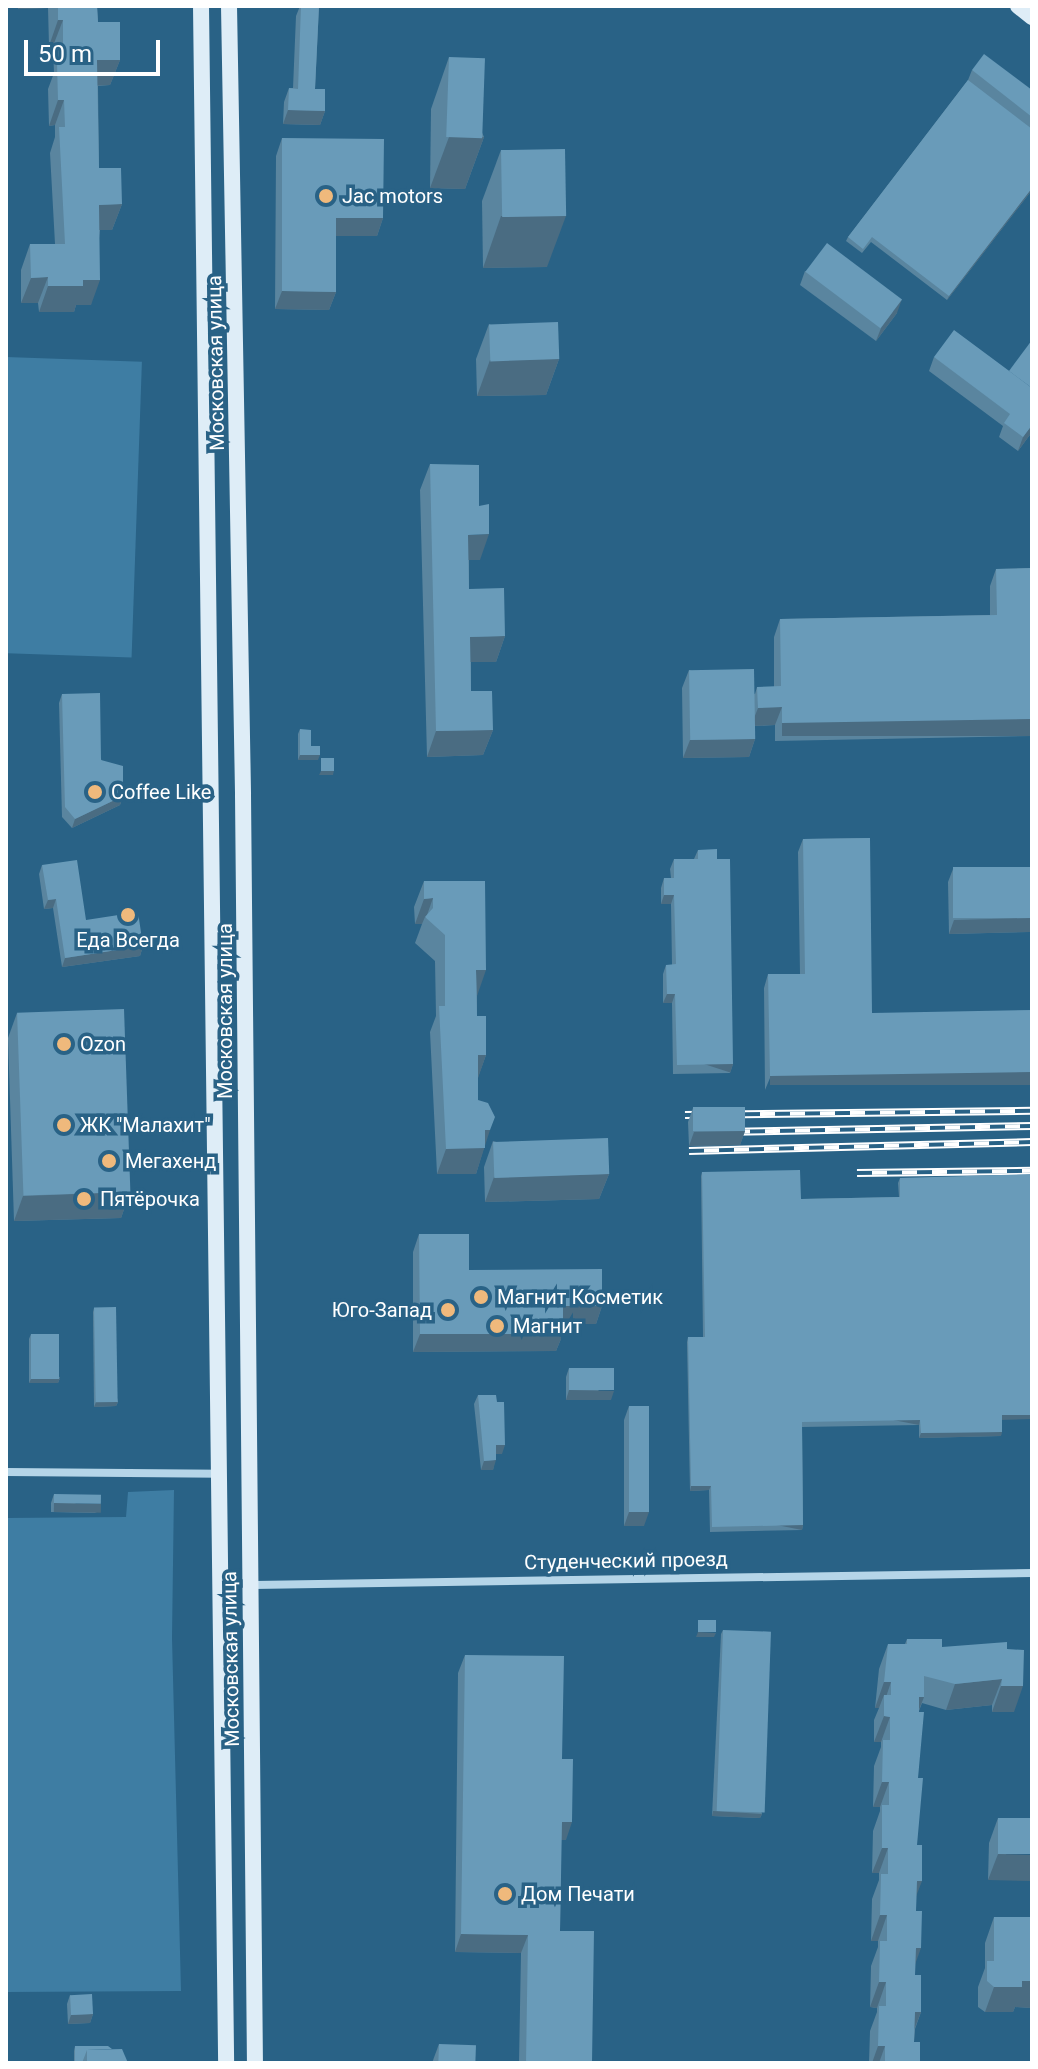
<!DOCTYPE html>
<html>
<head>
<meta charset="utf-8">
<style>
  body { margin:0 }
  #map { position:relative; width:1038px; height:2069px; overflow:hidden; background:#296286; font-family:Roboto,sans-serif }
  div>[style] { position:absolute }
  .green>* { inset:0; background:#3e7da3; transform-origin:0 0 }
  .minor>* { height:8px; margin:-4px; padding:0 4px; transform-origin:4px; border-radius:4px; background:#b5d5e8 }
  .secondary>* { height:16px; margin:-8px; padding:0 8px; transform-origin:8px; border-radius:8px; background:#deedf7 }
  .rail>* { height:8px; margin-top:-4px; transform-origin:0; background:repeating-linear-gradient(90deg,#296286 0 15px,#fff 0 30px); box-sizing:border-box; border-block:2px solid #fff }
  .wall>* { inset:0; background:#5a859f }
  .shaded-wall>* { inset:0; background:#4a6c82; transform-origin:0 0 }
  .building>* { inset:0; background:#699bb9; transform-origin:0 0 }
  .dots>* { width:22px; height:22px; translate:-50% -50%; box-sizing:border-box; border:4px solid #296286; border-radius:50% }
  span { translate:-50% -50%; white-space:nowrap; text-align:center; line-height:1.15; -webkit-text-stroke:7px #296286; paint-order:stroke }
  .poi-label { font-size:20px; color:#fff }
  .left { translate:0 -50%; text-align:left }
  .right { translate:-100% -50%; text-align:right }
  .street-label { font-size:20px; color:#fff }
  .frame { position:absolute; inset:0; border:8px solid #fff; pointer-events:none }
  .scale { position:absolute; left:24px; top:40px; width:136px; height:36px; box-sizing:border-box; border:4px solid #fff; border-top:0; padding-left:10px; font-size:24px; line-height:28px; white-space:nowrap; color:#fff; -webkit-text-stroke:6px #296286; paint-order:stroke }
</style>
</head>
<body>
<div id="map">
  <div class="green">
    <i style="left:6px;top:357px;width:136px;height:296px;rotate:2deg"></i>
    <i style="clip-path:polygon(174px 1490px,172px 1638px,181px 1991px,6px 1992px,6px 1518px,126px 1517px,128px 1492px)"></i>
  </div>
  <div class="minor">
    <i style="left:6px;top:1472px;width:214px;rotate:0.5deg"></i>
    <i style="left:250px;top:1585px;width:782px;rotate:-0.88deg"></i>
  </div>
  <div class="secondary">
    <i style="left:201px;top:6px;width:2057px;rotate:89.3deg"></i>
    <i style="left:229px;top:6px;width:789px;rotate:88.98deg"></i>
    <i style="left:243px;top:795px;width:1268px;rotate:89.46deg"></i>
    <i style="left:1018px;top:6px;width:18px;rotate:38deg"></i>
  </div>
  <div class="rail">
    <i style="left:685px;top:1115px;width:347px;rotate:-0.7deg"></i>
    <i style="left:720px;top:1132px;width:312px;rotate:-1.1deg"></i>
    <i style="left:689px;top:1151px;width:343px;rotate:-1.5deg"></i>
    <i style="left:857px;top:1173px;width:175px;rotate:-0.7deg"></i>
  </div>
  <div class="wall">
    <i style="clip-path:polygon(18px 6px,97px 6px,98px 22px,120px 60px,110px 85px,98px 86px,99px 168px,122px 204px,112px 230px,100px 230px,91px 305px,76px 305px,74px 312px,39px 312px,38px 303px,21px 303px,21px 270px,30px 244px,55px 244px,50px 153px,55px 137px,55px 125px,49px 126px,48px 89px,54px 73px,53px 46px,49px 46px,48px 8px,18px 9px)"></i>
    <i style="clip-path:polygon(300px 6px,319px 6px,315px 89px,325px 111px,320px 125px,283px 124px,284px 102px,289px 88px,293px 88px,296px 16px)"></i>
    <i style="clip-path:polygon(449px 57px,484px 137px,465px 189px,430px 188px,431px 109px)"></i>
    <i style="clip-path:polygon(972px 70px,1032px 90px,1032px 190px,947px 300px,871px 242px,862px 253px,846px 241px,848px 237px,968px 80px)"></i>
    <i style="clip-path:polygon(282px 138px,383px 218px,377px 236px,336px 236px,336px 292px,329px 310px,275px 309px,276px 156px)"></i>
    <i style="clip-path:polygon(501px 150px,547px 267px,483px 268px,482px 201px)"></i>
    <i style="clip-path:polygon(805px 271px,897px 313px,876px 341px,800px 285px)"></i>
    <i style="clip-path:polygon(489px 324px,559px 359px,546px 395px,477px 396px,476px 359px)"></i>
    <i style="clip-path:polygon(934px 357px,1009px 371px,1032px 432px,1018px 451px,999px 437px,1003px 426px,929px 371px)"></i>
    <i style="clip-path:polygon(430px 464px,480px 560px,469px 560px,469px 589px,505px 636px,496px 662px,471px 662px,471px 691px,493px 730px,483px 755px,427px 757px,420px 490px)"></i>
    <i style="clip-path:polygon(1032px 568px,1032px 736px,775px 741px,775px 725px,755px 726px,755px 739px,749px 757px,683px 758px,682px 688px,689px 670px,755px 694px,757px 687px,774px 687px,774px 637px,780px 619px,990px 615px,990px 586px,996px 569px)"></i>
    <i style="clip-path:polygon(62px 694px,123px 796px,120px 805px,72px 828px,62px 817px,59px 703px)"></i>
    <i style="clip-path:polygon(300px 729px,311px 746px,318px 760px,298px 760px,298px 734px)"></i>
    <i style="clip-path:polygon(870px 838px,765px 1090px,764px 988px,768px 974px,800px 974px,798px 852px,803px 839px)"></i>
    <i style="clip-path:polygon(698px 850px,733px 1064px,730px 1073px,673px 1074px,672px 1003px,663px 1003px,663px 974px,666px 965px,672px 965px,671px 904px,661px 904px,661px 888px,664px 878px,671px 878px,670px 869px,674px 859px,694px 859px)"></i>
    <i style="clip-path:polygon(42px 865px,86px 920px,143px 946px,140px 956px,62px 967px,53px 908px,44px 909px,39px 874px)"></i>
    <i style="clip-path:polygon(1032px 867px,1032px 925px,1030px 932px,949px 934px,948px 882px,953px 869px)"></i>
    <i style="clip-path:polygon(424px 881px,485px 881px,477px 996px,477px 1016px,486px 1055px,478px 1077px,478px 1100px,485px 1144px,476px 1174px,437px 1174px,430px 1032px,436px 1016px,435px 961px,415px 943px,422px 924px,415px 924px,414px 907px)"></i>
    <i style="clip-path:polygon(17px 1013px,130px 1192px,121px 1218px,14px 1221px,8px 1038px)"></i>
    <i style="clip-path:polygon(693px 1108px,745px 1131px,740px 1145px,689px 1146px,688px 1122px)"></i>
    <i style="clip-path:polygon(493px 1141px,609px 1174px,599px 1199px,485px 1202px,484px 1167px)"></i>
    <i style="clip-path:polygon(702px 1172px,801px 1199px,899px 1197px,898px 1183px,900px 1178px,1002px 1420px,1001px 1436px,919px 1438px,919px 1425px,802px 1427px,803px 1525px,802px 1530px,710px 1532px,709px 1490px,690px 1491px,687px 1342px,688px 1337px,703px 1337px,701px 1176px)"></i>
    <i style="clip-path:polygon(419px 1234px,469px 1270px,602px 1306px,596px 1324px,563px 1324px,563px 1334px,556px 1351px,413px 1352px,413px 1252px)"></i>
    <i style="clip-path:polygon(94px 1308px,118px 1402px,116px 1406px,94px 1407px,93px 1312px)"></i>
    <i style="clip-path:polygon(31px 1334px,60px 1378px,58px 1383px,29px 1383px,29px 1339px)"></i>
    <i style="clip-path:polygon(569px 1368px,611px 1400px,566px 1400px,566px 1377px)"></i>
    <i style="clip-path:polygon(478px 1395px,497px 1402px,502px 1454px,496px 1454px,493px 1470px,481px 1470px,474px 1404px)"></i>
    <i style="clip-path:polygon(629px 1406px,644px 1526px,624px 1526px,624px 1420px)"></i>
    <i style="clip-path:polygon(54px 1494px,97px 1513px,51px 1512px,51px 1503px)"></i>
    <i style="clip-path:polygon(723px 1630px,762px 1814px,760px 1818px,712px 1816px,721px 1634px)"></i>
    <i style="clip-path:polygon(907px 1639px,942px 1647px,1007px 1649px,1014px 1712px,992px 1712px,992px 1705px,946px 1710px,922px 1703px,919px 1711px,915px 1975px,921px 2012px,915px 2029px,914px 2042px,920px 2063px,869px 2063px,870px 2031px,877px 2012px,877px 2008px,870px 2007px,871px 1966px,878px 1947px,878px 1941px,871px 1941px,872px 1899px,879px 1880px,879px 1873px,872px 1873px,873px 1831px,880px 1811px,880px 1807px,873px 1807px,874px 1766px,881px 1747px,881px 1742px,874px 1742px,874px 1720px,879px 1708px,875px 1708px,879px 1669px,888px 1644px,905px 1644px)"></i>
    <i style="clip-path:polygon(465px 1655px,562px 1759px,566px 1840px,561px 1840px,560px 1931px,592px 2063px,519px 2063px,521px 1953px,455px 1952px,458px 1673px)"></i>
    <i style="clip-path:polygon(998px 1818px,1032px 1818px,988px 1880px,989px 1843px)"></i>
    <i style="clip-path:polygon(994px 1917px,1032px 1954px,1032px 2008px,1015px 2007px,1013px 2012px,985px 2012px,978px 2007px,978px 1987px,985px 1968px,985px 1943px)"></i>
    <i style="clip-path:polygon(70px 1995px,93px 2014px,90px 2023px,68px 2024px,67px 2004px)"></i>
    <i style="clip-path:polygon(439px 2044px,476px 2063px,432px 2063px)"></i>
    <i style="clip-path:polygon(75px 2046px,128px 2063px,74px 2063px,74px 2051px)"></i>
  </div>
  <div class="shaded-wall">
    <i style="clip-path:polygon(19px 6px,49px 6px,48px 8px,18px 9px)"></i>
    <i style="clip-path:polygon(58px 20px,63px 20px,53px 46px,49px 46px)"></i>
    <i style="clip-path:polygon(97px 60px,120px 60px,110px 85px,88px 86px)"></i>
    <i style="clip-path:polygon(58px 100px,64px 100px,55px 125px,49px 126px)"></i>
    <i style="clip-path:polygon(288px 110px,325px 111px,320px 125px,283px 124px)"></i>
    <i style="clip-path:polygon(449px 137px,484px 137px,465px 189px,430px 188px)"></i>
    <i style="clip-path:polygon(1032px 188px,1032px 190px,947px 300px,949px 296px)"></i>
    <i style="clip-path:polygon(122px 204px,112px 230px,90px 230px,99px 205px)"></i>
    <i style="clip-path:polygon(501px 216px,566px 216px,547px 267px,483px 268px)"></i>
    <i style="clip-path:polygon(336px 218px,383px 218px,377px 236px,330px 236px)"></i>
    <i style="clip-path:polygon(48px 277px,38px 303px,21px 303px,31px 278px)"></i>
    <i style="clip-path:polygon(83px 280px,100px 280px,91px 305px,76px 305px,74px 312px,39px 312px,48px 286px)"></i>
    <i style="clip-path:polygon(282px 291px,336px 292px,329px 310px,275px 309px)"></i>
    <i style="clip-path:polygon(902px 299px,897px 313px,876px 341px,881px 328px)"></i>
    <i style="clip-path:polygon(559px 359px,546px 395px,477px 396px,490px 360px)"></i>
    <i style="clip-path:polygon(1032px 425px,1032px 432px,1018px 451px,1023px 437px)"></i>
    <i style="clip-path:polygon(489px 534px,480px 560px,459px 560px,468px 535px)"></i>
    <i style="clip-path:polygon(505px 636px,496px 662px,461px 662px,470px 637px)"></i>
    <i style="clip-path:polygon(782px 707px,775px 725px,751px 726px,758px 708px)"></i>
    <i style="left:1032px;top:719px;width:17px;height:250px;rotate:90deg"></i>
    <i style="clip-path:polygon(493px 730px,483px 755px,427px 757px,436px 731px)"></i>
    <i style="clip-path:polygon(755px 739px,749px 757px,683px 758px,690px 740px)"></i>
    <i style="clip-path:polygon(300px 755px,320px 755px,318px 760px,298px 760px)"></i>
    <i style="clip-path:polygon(334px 770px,333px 775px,319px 775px,321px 771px)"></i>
    <i style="clip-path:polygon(123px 796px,120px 805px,72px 828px,75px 819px)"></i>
    <i style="clip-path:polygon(664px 895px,674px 895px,671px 904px,661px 904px)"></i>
    <i style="clip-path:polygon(433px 898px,426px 918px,425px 917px,422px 924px,415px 924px,424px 899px)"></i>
    <i style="clip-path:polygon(56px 899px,53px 908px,44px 909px,48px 900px)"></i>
    <i style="clip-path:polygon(1032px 918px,1032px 925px,1030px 932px,949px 934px,954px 920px)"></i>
    <i style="clip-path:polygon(143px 946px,140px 956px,62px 967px,65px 958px)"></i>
    <i style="clip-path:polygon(476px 970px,486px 970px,477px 996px)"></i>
    <i style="clip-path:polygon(667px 994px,675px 994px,672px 1003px,663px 1003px)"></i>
    <i style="clip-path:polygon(478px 1055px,486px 1055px,477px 1081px)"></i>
    <i style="left:733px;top:1064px;width:9px;height:56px;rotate:108deg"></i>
    <i style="left:1032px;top:1072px;width:13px;height:262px;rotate:90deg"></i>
    <i style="clip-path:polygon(485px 1130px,490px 1130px,476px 1174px,437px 1174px,446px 1149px)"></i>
    <i style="clip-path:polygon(745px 1131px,740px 1145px,689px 1146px,694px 1132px)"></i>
    <i style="clip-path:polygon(609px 1174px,599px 1199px,485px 1202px,494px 1177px)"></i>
    <i style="clip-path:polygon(130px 1192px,121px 1218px,14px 1221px,23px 1196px)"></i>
    <i style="clip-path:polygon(563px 1306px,602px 1306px,596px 1324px,556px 1324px)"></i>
    <i style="clip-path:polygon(420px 1334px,563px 1334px,556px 1351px,413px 1352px)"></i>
    <i style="clip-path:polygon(60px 1378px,58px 1383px,29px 1383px,31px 1379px)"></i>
    <i style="clip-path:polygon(569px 1390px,614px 1391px,611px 1400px,566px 1400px)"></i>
    <i style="clip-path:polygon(96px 1402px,118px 1402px,116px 1406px,94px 1407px)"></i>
    <i style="clip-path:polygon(1002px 1415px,1032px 1415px,1032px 1419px,1000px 1420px)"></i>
    <i style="left:920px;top:1420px;width:5px;height:118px;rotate:101deg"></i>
    <i style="clip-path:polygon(1002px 1432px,1001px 1436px,919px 1438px,921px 1433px)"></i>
    <i style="clip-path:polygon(496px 1445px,505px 1445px,502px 1454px,493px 1454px)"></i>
    <i style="clip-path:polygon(496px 1460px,493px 1470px,481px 1470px,484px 1461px)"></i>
    <i style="clip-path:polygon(691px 1486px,711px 1486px,709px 1490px,690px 1491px)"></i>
    <i style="left:54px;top:1503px;width:47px;height:9px;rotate:1deg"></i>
    <i style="clip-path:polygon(629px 1512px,649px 1512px,644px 1526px,624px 1526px)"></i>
    <i style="left:803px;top:1525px;width:5px;height:91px;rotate:101deg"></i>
    <i style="clip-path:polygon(698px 1632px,716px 1633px,714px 1637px,696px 1637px)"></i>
    <i style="clip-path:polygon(1002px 1679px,992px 1705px,946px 1710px,955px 1684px)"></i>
    <i style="clip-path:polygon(884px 1682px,891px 1682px,884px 1703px,884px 1695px,879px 1708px,875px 1708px)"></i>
    <i style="clip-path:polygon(1001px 1686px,1023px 1686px,1014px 1712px,992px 1712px)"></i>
    <i style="clip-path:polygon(919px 1697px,924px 1697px,914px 1723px)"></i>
    <i style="clip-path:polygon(884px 1716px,890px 1717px,881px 1742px,874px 1742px)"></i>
    <i style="clip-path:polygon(882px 1782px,889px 1782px,880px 1807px,873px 1807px)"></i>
    <i style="clip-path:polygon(713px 1811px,762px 1814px,760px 1818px,712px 1816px)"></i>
    <i style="clip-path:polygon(562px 1822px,572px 1822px,566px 1840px,555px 1840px)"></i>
    <i style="clip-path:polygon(882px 1848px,888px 1848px,879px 1873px,872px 1873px)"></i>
    <i style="clip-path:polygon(998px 1854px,1032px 1855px,1032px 1881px,988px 1880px)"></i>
    <i style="clip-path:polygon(917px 1881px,922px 1881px,912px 1907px)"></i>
    <i style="clip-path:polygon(880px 1915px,887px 1915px,878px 1941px,871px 1941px)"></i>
    <i style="clip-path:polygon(461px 1934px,528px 1935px,521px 1953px,455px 1952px)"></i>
    <i style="clip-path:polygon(916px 1948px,921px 1948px,912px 1973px)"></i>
    <i style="clip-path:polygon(1022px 1981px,1032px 1981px,1032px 2008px,1015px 2007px,1013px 2012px,985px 2012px,994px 1987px)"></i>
    <i style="clip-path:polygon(879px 1982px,886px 1982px,877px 2008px,870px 2007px)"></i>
    <i style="clip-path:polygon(915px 2012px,921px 2012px,911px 2038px)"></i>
    <i style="clip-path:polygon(93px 2014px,90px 2023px,68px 2024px,71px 2015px)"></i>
    <i style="clip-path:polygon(878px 2046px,885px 2046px,879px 2063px,872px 2063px)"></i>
  </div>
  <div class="building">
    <i style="clip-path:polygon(58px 6px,97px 6px,98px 22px,120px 22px,120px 60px,97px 60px,99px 168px,121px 168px,122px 204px,99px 205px,100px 280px,83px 280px,83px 286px,48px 286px,48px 277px,31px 278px,30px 244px,65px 244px,59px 127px,65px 127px,64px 100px,58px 100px,57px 63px,63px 63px,63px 20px,58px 20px)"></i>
    <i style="clip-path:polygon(301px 6px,319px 6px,315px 89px,325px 89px,325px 111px,288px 110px,289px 88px,298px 89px)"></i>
    <i style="clip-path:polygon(984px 54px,1032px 90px,1032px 117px,972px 70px)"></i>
    <i style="left:449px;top:57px;width:36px;height:80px;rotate:2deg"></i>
    <i style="clip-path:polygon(968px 80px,1032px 129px,1032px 188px,949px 296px,872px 237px,863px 249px,848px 237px)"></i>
    <i style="clip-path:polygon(282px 138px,384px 139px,383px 218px,336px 218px,336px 292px,282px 291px)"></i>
    <i style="left:565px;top:149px;width:67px;height:64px;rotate:89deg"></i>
    <i style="left:827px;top:243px;width:94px;height:36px;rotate:37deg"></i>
    <i style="left:558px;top:322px;width:37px;height:69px;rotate:88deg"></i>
    <i style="clip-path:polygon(954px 330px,1032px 388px,1032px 425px,1023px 437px,1004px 423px,1010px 414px,934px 357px)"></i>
    <i style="clip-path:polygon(1032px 340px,1032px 388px,1009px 371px)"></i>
    <i style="clip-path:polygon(430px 464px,479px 465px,479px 506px,489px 504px,489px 534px,468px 535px,469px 589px,504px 588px,505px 636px,470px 637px,471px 691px,492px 691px,493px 730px,436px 731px)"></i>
    <i style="clip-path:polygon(1032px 568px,1032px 719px,782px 723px,782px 707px,758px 708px,757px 687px,781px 686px,780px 619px,997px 615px,996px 569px)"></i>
    <i style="left:754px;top:669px;width:70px;height:65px;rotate:89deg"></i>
    <i style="clip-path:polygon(100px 693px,101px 760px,123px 766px,123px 796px,75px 819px,65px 807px,62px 694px)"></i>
    <i style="clip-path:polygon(300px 729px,311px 730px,311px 746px,320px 746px,320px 755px,300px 755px)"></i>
    <i style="left:321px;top:758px;width:13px;height:13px"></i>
    <i style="clip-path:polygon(870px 838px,872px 1013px,1032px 1010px,1032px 1072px,770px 1076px,768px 974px,805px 974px,803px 839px)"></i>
    <i style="clip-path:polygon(717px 849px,717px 859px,730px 859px,733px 1064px,677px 1065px,675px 994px,667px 994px,666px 965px,676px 964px,674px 895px,664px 895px,664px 878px,674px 878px,674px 859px,698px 859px,698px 850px)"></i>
    <i style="clip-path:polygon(77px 860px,86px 920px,138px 912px,143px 946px,65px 958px,56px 899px,48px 900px,42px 865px)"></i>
    <i style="left:1032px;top:867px;width:51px;height:79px;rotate:90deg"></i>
    <i style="clip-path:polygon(424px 881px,485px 881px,486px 970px,476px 970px,477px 1016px,486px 1016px,486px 1055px,478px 1055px,478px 1100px,488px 1103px,495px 1117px,490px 1130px,485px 1130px,485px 1148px,446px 1149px,439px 1006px,445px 1006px,445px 935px,425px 917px,433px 908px,433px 898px,424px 899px)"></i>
    <i style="left:124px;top:1009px;width:183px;height:107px;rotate:88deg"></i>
    <i style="left:745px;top:1107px;width:24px;height:52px;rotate:90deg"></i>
    <i style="left:608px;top:1138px;width:36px;height:115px;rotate:88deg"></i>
    <i style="clip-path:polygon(800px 1170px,801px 1199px,900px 1197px,900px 1178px,1032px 1174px,1032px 1415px,1002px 1415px,1002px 1432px,921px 1433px,920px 1420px,802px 1422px,803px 1525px,712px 1527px,711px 1486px,691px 1486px,688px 1337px,705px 1337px,702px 1172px)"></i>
    <i style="clip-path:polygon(419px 1234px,469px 1234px,469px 1270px,602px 1269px,602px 1306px,563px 1306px,563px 1334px,420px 1334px)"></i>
    <i style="left:116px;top:1307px;width:95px;height:22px;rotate:89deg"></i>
    <i style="left:31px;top:1334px;width:28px;height:45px"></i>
    <i style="left:569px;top:1368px;width:45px;height:22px"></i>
    <i style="clip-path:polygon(478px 1395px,496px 1395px,497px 1402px,504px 1402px,505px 1445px,496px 1445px,496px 1460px,484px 1461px)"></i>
    <i style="left:629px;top:1406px;width:20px;height:106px"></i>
    <i style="left:54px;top:1494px;width:47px;height:9px;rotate:1deg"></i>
    <i style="left:698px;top:1620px;width:18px;height:12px"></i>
    <i style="left:723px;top:1630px;width:48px;height:181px;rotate:2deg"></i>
    <i style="clip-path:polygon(907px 1639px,942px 1639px,942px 1647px,1007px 1642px,1007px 1649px,1024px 1650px,1023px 1686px,1001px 1686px,1002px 1679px,955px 1684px,924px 1676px,924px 1697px,919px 1697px,919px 1712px,924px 1712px,918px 1778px,923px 1778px,917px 1845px,922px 1845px,922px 1881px,917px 1881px,916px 1911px,922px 1911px,921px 1948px,916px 1948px,915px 1975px,921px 1975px,921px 2012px,915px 2012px,914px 2042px,920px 2042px,920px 2063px,885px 2063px,885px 2046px,878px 2046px,879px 2006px,886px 2006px,886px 1982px,879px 1982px,880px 1941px,887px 1941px,887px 1915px,880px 1915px,881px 1874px,888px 1874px,888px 1848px,882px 1848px,882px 1805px,889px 1805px,889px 1782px,882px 1782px,883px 1740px,890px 1740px,890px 1717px,884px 1716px,884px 1695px,891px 1695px,891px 1682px,884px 1682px,888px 1644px,907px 1644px)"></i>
    <i style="clip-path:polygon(465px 1655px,564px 1656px,562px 1759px,573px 1759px,572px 1822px,562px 1822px,560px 1931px,594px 1931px,592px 2063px,526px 2063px,528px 1935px,461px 1934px)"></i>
    <i style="left:998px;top:1818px;width:34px;height:36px"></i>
    <i style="clip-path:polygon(994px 1917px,1031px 1917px,1032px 1981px,1022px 1981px,1022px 1987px,994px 1987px,987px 1981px,987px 1961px,994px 1961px)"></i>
    <i style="left:92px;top:1994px;width:20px;height:22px;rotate:87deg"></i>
    <i style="left:439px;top:2044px;width:37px;height:19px;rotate:2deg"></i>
    <i style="clip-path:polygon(75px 2046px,108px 2046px,112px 2049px,87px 2050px,82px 2063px,75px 2063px)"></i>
    <i style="clip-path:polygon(122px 2049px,128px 2063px,87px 2063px,87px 2050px)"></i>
  </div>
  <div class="dots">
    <i style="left:326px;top:196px;background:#efb97c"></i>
    <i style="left:95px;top:792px;background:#efb97c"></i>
    <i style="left:128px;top:915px;background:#efb97c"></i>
    <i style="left:64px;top:1044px;background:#efb97c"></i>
    <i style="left:64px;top:1125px;background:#efb97c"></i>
    <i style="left:109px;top:1161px;background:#efb97c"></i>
    <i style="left:84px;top:1199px;background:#efb97c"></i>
    <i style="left:481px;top:1297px;background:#efb97c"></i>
    <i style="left:448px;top:1310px;background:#efb97c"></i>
    <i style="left:497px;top:1326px;background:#efb97c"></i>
    <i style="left:505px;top:1894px;background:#efb97c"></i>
  </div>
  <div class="poi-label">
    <span class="left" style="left:342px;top:196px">Jac motors</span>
    <span class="left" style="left:111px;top:792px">Coffee Like</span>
    <span style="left:128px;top:940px">Еда Всегда</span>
    <span class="left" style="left:80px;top:1044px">Ozon</span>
    <span class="left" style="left:80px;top:1125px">ЖК "Малахит"</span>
    <span class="left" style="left:125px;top:1161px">Мегахенд</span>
    <span class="left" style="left:100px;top:1199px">Пятёрочка</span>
    <span class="left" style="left:497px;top:1297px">Магнит Косметик</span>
    <span class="right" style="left:432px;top:1310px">Юго-Запад</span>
    <span class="left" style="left:513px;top:1326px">Магнит</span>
    <span class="left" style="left:521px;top:1894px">Дом Печати</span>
  </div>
  <div class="street-label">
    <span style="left:216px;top:363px;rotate:-91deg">Московская улица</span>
    <span style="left:225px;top:1011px;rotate:-90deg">Московская улица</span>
    <span style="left:626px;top:1561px;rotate:-1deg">Студенческий проезд</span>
    <span style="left:231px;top:1659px;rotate:-91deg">Московская улица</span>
  </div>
  <div class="frame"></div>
  <div class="scale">50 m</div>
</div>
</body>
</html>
